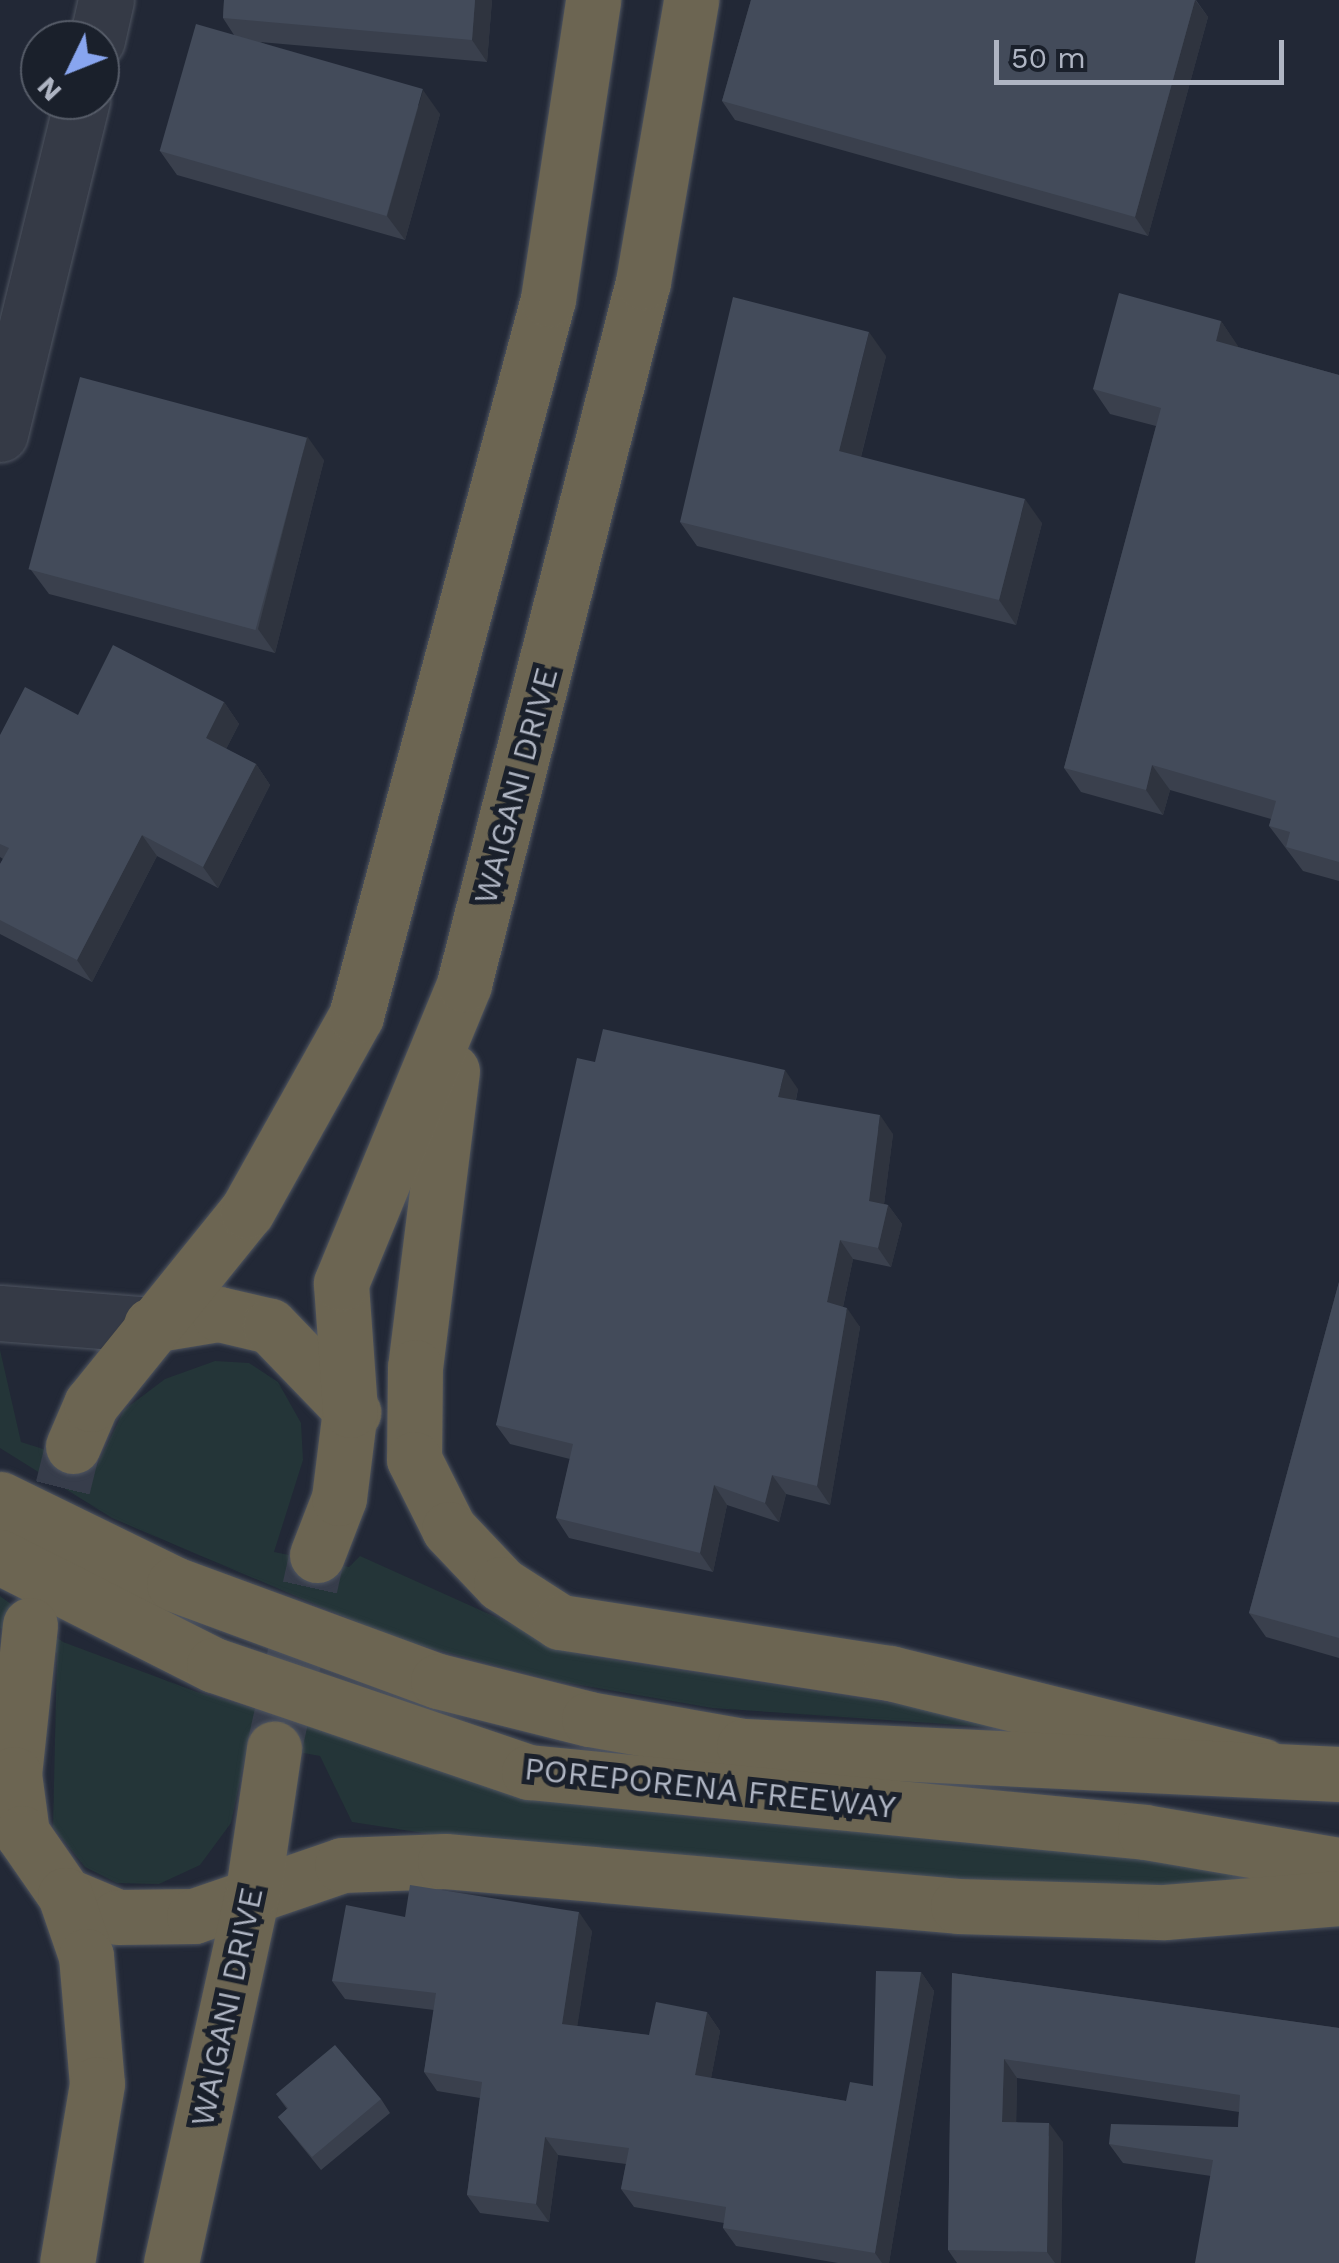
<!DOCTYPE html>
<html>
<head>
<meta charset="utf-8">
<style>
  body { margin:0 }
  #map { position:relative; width:1339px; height:2263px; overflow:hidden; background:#222836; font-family:"Work Sans",sans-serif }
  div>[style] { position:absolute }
  .green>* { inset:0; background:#243538 }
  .highway-tunnel>* { height:55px; margin-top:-27.5px; transform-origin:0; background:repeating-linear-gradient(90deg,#373d4b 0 55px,transparent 0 83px) }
  .roads { filter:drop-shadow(0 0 2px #4f5561) drop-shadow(0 0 2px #4f5561) }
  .minor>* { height:55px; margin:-27.5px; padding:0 27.5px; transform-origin:27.5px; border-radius:27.5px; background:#353a46 }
  .highway>* { height:55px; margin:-27.5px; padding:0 27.5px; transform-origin:27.5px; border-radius:27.5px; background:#6c6552 }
  .wall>* { inset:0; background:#3a404d }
  .shaded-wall>* { inset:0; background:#2f343f }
  .building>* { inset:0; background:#434b5a; transform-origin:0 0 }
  span { translate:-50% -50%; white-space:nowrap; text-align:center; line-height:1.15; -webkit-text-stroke:10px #1a202b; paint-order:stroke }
  .street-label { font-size:32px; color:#afb5c3 }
  .north { position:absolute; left:20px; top:20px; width:100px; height:100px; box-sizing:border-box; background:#1a202b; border:2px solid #565c68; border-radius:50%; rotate:227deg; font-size:28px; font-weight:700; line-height:40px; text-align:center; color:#afb5c3 }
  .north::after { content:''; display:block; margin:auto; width:35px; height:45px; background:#88a5ef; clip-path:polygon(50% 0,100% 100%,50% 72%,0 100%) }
  .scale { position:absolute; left:994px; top:40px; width:290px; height:45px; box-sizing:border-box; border:5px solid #afb5c3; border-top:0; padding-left:12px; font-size:30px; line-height:35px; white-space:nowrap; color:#afb5c3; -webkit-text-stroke:8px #1a202b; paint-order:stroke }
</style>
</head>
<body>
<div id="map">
  <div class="green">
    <i style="clip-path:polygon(0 1350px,21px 1442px,97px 1466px,124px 1410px,165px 1379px,215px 1361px,249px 1363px,278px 1382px,301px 1423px,303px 1460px,274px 1552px,349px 1567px,360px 1556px,580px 1655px,1092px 1734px,712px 1708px,557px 1681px,399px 1640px,112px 1518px,0 1448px)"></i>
    <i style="clip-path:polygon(0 1596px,63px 1642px,197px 1692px,560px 1798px,696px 1818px,1204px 1860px,1317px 1882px,1233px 1896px,632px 1865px,352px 1822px,320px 1756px,248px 1743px,231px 1823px,200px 1865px,159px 1884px,117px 1883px,85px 1867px,53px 1827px,57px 1653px,0 1628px)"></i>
  </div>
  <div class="highway-tunnel">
    <i style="left:43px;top:1568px;width:126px;rotate:-76.2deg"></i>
    <i style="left:274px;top:1749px;width:199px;rotate:-77.5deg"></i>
  </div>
  <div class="roads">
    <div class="minor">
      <i style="left:97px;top:40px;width:41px;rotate:-77.3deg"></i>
      <i style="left:0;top:434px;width:344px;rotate:-76.2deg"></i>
      <i style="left:0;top:1313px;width:151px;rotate:4.5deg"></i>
    </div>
    <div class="highway">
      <i style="left:452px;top:1071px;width:298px;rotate:97.1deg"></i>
      <i style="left:415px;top:1367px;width:92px;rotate:90.6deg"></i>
      <i style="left:414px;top:1459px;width:78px;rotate:63.4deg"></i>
      <i style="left:449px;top:1529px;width:76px;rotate:46.6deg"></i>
      <i style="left:501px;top:1584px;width:70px;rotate:32.8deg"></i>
      <i style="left:560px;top:1622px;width:334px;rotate:8.8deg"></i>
      <i style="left:890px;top:1673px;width:384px;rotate:14deg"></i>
      <i style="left:151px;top:1325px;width:69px;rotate:-9.2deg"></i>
      <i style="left:219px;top:1314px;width:52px;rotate:13.2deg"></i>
      <i style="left:270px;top:1326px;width:120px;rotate:46deg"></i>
      <i style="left:73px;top:1446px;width:46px;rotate:-66.8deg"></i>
      <i style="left:91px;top:1404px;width:248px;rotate:-51.1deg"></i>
      <i style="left:247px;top:1211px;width:223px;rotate:-60.8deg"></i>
      <i style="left:356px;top:1016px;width:742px;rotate:-75.01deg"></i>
      <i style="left:548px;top:299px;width:302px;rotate:-81.4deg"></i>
      <i style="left:0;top:1499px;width:194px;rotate:26deg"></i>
      <i style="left:174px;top:1584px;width:281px;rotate:20.2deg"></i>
      <i style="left:438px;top:1681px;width:156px;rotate:14.1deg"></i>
      <i style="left:589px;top:1719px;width:157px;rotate:9.9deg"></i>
      <i style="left:744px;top:1746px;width:596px;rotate:2.69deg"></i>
      <i style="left:317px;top:1555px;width:61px;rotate:-68.9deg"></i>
      <i style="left:339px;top:1498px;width:89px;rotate:-82.9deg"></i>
      <i style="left:350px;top:1410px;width:127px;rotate:-94.1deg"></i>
      <i style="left:341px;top:1283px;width:323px;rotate:-67.6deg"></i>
      <i style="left:464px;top:984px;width:724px;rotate:-75.7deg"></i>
      <i style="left:643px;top:282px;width:286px;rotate:-80.3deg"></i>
      <i style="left:0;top:1557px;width:240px;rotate:26.8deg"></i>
      <i style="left:214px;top:1665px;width:333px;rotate:18.8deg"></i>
      <i style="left:529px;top:1772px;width:619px;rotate:5.56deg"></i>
      <i style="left:1145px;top:1832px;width:197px;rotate:9.7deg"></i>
      <i style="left:30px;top:1625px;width:150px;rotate:96.1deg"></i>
      <i style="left:14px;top:1774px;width:60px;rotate:82.3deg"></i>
      <i style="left:22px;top:1833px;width:75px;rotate:55.3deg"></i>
      <i style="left:65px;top:1895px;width:57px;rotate:22.5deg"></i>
      <i style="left:118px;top:1917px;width:76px;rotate:-0.8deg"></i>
      <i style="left:194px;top:1916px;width:157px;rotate:-19deg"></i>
      <i style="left:342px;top:1865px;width:103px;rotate:-2.2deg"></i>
      <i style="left:445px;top:1861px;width:515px;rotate:5.01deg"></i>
      <i style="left:958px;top:1906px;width:207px;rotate:1.7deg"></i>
      <i style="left:1165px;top:1912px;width:175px;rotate:-4.6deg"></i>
      <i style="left:65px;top:1895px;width:65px;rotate:71deg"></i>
      <i style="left:86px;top:1956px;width:128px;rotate:85.1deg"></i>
      <i style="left:97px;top:2084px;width:181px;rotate:99.5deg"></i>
      <i style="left:171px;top:2263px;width:381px;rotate:-77.6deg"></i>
      <i style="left:253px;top:1891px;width:144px;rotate:-81.6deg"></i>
    </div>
  </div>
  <div class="wall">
    <i style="clip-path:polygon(224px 0,492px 0,487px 62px,260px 42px,440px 114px,405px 240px,177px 175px,160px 151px,234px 35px,223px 18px)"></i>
    <i style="clip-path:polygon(751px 0,1196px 0,1208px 17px,1148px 236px,735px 120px,722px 101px)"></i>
    <i style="clip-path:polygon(1221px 321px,1238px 347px,1339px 375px,1339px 881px,1303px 871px,1269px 826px,1271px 819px,1170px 790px,1163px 815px,1081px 792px,1064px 768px,1156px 426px,1110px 414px,1093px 389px)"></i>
    <i style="clip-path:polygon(886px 356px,861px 457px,1042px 523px,1016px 625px,697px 546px,680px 522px)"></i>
    <i style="clip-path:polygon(324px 460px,275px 653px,49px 594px,31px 570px)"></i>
    <i style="clip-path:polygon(224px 702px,239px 724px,226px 749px,256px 764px,270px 785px,218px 888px,157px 856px,92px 982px,0 934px,0 864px,3px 859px,0 857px,0 735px,78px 715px)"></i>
    <i style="clip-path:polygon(595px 1062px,798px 1089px,796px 1100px,893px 1134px,884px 1204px,888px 1205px,902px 1224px,891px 1267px,853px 1259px,843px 1307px,860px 1327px,830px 1505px,786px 1494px,779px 1522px,727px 1505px,713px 1572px,569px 1538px,556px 1518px,570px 1459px,510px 1444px,496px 1425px)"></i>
    <i style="clip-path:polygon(1339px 1282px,1339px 1658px,1266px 1637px,1249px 1613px)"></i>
    <i style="clip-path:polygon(405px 1917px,592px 1931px,577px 2026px,649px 2035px,707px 2012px,720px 2031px,711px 2078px,846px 2101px,873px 2086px,921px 1972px,934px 1991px,889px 2263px,838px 2263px,736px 2246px,723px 2228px,724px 2223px,634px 2207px,621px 2189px,626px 2164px,558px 2155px,549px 2222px,480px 2213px,467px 2195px,480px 2098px,437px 2091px,424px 2072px,434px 2010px,345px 1999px,332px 1981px)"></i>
    <i style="clip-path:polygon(952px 1973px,1339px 2028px,1211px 2176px,1123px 2163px,1109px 2144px,1238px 2127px,1239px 2112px,1017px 2078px,1016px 2122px,1063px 2142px,1061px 2263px,957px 2263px,948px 2250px)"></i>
    <i style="clip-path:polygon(276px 2094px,381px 2099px,390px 2113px,321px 2170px,278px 2117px,287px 2109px)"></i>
  </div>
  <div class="shaded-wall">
    <i style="clip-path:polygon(475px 0,492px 0,487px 62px,472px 40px)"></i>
    <i style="clip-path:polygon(1195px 0,1208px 17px,1148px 236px,1135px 217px)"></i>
    <i style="clip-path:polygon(423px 90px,440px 114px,405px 240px,387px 216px)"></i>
    <i style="clip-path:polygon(1221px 321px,1238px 346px,1233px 365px,1216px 341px)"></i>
    <i style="clip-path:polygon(869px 332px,886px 356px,856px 476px,839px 451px)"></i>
    <i style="clip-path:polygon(307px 436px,324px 460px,275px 653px,258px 629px)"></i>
    <i style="clip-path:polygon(1025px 499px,1042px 523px,1016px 625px,999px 600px)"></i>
    <i style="clip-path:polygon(224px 702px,239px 724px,221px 759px,206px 738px)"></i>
    <i style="clip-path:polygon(256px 764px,270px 785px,218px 888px,203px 867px)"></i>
    <i style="clip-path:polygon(1152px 765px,1170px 790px,1163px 815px,1146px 790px)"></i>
    <i style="clip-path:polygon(142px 835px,157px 856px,92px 982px,77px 960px)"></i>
    <i style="clip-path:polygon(785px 1070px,798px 1089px,792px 1116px,778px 1097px)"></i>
    <i style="clip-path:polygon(880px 1115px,893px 1134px,882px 1220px,869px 1201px)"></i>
    <i style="clip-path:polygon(888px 1205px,902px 1224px,891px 1267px,878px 1248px)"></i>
    <i style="clip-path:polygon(840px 1240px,853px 1259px,840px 1321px,827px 1302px)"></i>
    <i style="clip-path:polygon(847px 1308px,860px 1327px,830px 1505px,817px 1486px)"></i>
    <i style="clip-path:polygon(772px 1475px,786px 1494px,779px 1522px,765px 1503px)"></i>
    <i style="clip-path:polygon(714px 1485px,727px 1505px,713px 1572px,700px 1553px)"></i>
    <i style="clip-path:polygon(579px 1912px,592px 1931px,575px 2042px,562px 2024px)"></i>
    <i style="clip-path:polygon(921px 1972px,934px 1991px,889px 2263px,882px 2263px,875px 2253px)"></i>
    <i style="clip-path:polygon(707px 2012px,720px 2031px,708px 2094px,695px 2075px)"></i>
    <i style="clip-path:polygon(1004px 2059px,1017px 2078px,1016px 2141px,1002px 2122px)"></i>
    <i style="clip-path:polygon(1049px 2123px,1063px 2142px,1061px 2263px,1055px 2263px,1047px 2252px)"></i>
    <i style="clip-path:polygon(545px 2137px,558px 2155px,549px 2222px,536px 2204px)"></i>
  </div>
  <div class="building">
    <i style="clip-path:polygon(224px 0,475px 0,472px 40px,223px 18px)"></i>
    <i style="clip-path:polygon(751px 0,1195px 0,1135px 217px,722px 101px)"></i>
    <i style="left:196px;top:24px;width:236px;height:132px;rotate:16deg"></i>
    <i style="clip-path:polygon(1119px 293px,1221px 321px,1216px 341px,1339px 375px,1339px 862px,1286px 847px,1290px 832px,1269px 826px,1276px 801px,1152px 765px,1146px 790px,1064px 768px,1161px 408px,1093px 389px)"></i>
    <i style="clip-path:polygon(733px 297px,869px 332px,839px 451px,1025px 499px,999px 600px,680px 522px)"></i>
    <i style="left:80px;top:377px;width:235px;height:199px;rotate:15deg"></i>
    <i style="clip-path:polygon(113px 645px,224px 702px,206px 738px,256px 764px,203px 867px,142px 835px,77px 960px,0 920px,0 864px,9px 848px,0 844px,0 735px,25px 687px,78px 715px)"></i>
    <i style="clip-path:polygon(603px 1029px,785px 1070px,778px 1097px,880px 1115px,869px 1201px,888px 1205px,878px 1248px,840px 1240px,827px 1302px,847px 1308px,817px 1486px,772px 1475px,765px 1503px,714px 1485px,700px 1553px,556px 1518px,573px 1444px,496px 1425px,577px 1058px,595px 1062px)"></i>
    <i style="clip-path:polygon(1339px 1282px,1339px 1638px,1249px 1613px)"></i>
    <i style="clip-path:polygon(410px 1885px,579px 1912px,562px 2024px,649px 2035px,656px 2002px,707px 2012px,695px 2075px,846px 2101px,850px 2082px,873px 2086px,876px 1971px,921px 1972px,875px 2253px,723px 2228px,726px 2207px,621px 2189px,629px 2148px,545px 2137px,536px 2204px,467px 2195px,482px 2082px,424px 2072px,436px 1993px,332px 1981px,346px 1905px,405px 1917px)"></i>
    <i style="clip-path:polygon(952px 1973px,1339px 2028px,1339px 2263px,1195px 2263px,1213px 2160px,1109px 2144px,1111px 2124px,1238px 2127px,1240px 2095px,1004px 2059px,1002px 2122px,1049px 2123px,1047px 2252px,948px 2250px)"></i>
    <i style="clip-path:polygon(335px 2045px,381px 2099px,312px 2157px,278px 2117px,288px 2108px,276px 2094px)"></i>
  </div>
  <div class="street-label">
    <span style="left:516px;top:786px;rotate:-75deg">WAIGANI DRIVE</span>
    <span style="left:710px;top:1788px;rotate:6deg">POREPORENA FREEWAY</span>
    <span style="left:227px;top:2007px;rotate:-78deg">WAIGANI DRIVE</span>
  </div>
  <div class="north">N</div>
  <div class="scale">50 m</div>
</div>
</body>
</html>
